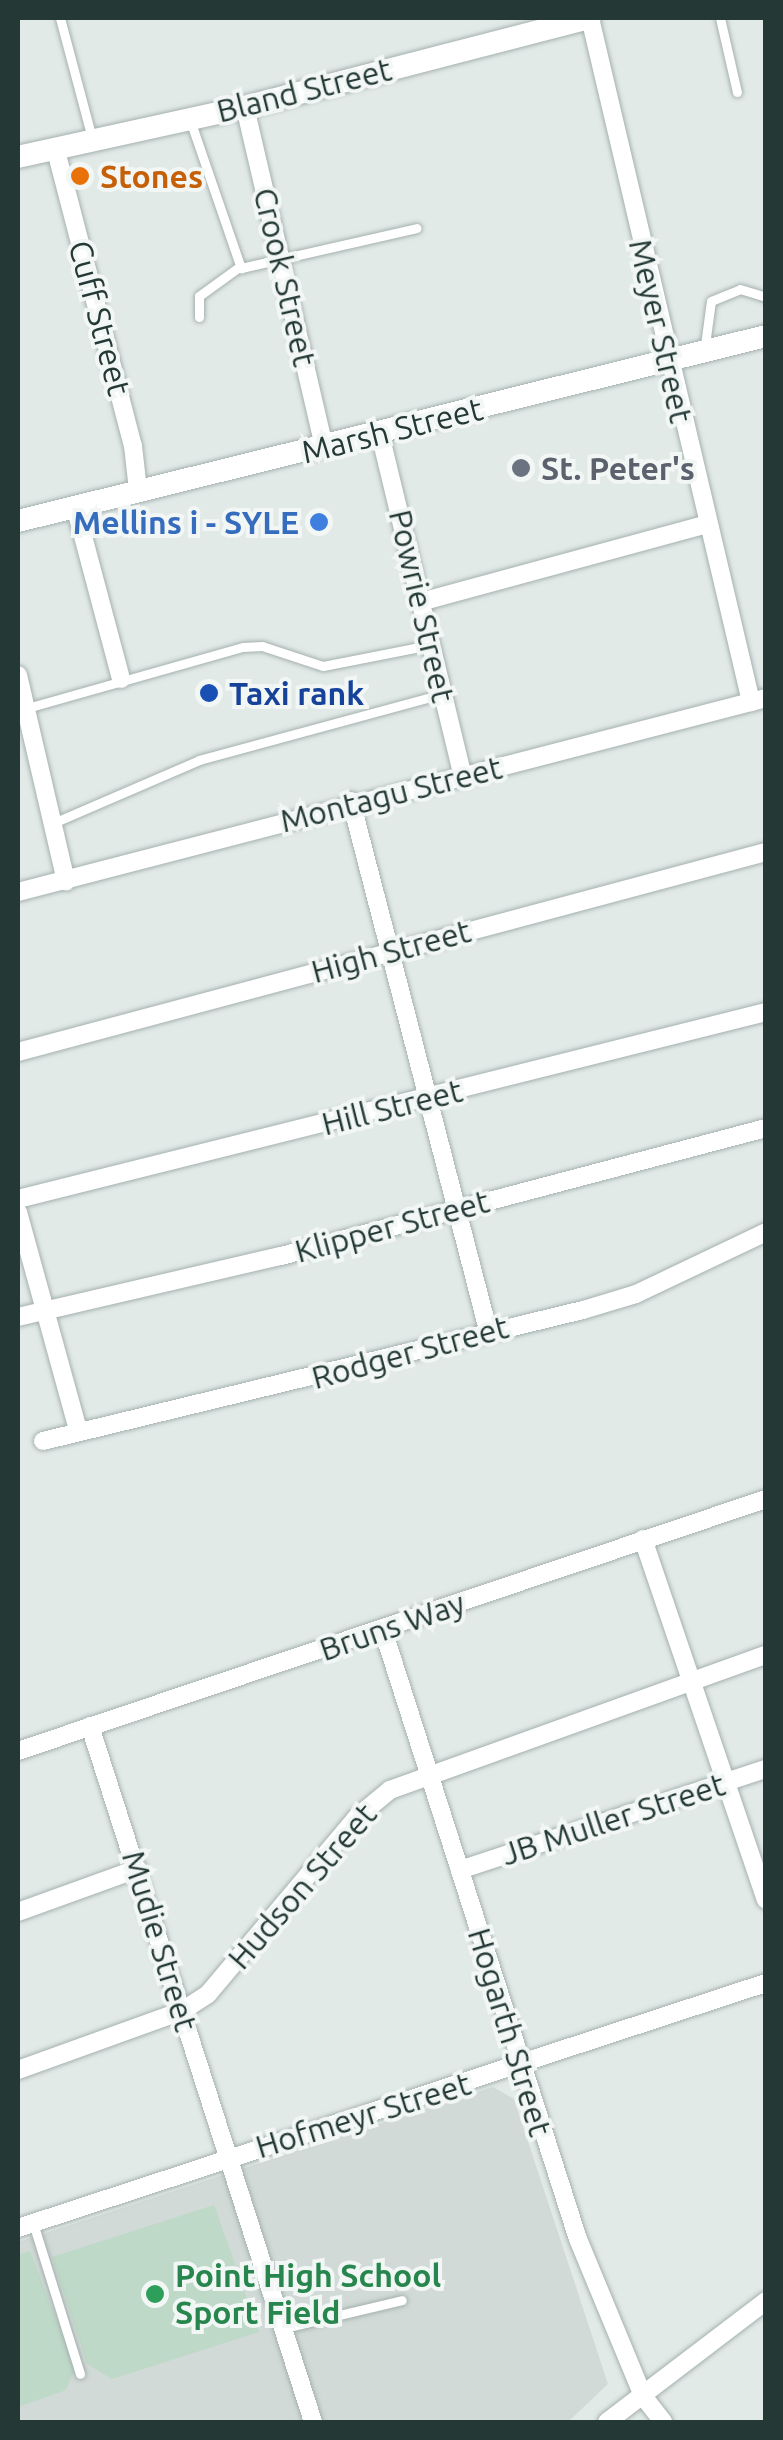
<!DOCTYPE html>
<html>
<head>
<meta charset="utf-8">
<style>
  body { margin:0 }
  #map { position:relative; width:783px; height:2440px; overflow:hidden; background:#e2eae8; font-family:Ubuntu,sans-serif }
  div>[style] { position:absolute }
  .built>* { inset:0; background:#d1dad7 }
  .green>* { inset:0; background:#bed9c8 }
  .roads { filter:drop-shadow(0 0 2px #a5b1af) drop-shadow(0 0 2px #a5b1af) }
  .lane>* { height:9px; margin:-4.5px; padding:0 4.5px; transform-origin:4.5px; border-radius:4.5px; background:#fff }
  .street>* { height:18px; margin:-9px; padding:0 9px; transform-origin:9px; border-radius:9px; background:#fff }
  .secondary>* { height:22px; margin:-11px; padding:0 11px; transform-origin:11px; border-radius:11px; background:#fff }
  .dots>* { width:28px; height:28px; translate:-50% -50%; box-sizing:border-box; border:5px solid #f2f7f5; border-radius:50% }
  span { translate:-50% -50%; white-space:nowrap; text-align:center; line-height:1.15; -webkit-text-stroke:8px #f2f7f5; paint-order:stroke }
  .street-label { font-size:32px; color:#243936 }
  .food-label { font-size:32px; color:#c56008; font-weight:700 }
  .left { translate:0 -50%; text-align:left }
  .worship-label { font-size:32px; color:#5b616d; font-weight:700 }
  .shop-label { font-size:32px; color:#366cbe; font-weight:700 }
  .right { translate:-100% -50%; text-align:right }
  .transit-label { font-size:32px; color:#164399; font-weight:700 }
  .leisure-label { font-size:32px; color:#27864d; font-weight:700 }
  .frame { position:absolute; inset:0; border:20px solid #243936; pointer-events:none }
</style>
</head>
<body>
<div id="map">
  <div class="built">
    <i style="clip-path:polygon(493px 2087px,514px 2099px,608px 2384px,568px 2422px,18px 2422px,18px 2242px)"></i>
  </div>
  <div class="green">
    <i style="clip-path:polygon(214px 2205px,259px 2332px,112px 2379px,87px 2364px,52px 2257px)"></i>
    <i style="clip-path:polygon(30px 2251px,75px 2368px,66px 2390px,18px 2407px,18px 2255px)"></i>
  </div>
  <div class="roads">
    <div class="lane">
      <i style="left:60px;top:18px;width:124px;rotate:75.1deg"></i>
      <i style="left:720px;top:18px;width:76px;rotate:77.1deg"></i>
      <i style="left:190px;top:120px;width:157px;rotate:71deg"></i>
      <i style="left:241px;top:268px;width:180px;rotate:-12.8deg"></i>
      <i style="left:199px;top:317px;width:21px;rotate:-90deg"></i>
      <i style="left:199px;top:296px;width:49px;rotate:-35.9deg"></i>
      <i style="left:704px;top:352px;width:51px;rotate:-82.2deg"></i>
      <i style="left:711px;top:301px;width:31px;rotate:-22deg"></i>
      <i style="left:740px;top:289px;width:27px;rotate:17deg"></i>
      <i style="left:27px;top:708px;width:224px;rotate:-15.8deg"></i>
      <i style="left:243px;top:647px;width:19px;rotate:-3deg"></i>
      <i style="left:262px;top:646px;width:64px;rotate:18.2deg"></i>
      <i style="left:323px;top:666px;width:109px;rotate:-11.1deg"></i>
      <i style="left:53px;top:823px;width:159px;rotate:-23.3deg"></i>
      <i style="left:199px;top:760px;width:252px;rotate:-15.2deg"></i>
      <i style="left:33px;top:2223px;width:158px;rotate:72.7deg"></i>
      <i style="left:284px;top:2328px;width:121px;rotate:-13.3deg"></i>
    </div>
    <div class="street">
      <i style="left:590px;top:18px;width:703px;rotate:76.75deg"></i>
      <i style="left:245px;top:107px;width:348px;rotate:76.9deg"></i>
      <i style="left:55px;top:147px;width:309px;rotate:75.4deg"></i>
      <i style="left:133px;top:446px;width:44px;rotate:83.5deg"></i>
      <i style="left:380px;top:434px;width:354px;rotate:76.4deg"></i>
      <i style="left:75px;top:506px;width:179px;rotate:75.1deg"></i>
      <i style="left:424px;top:601px;width:293px;rotate:-15.2deg"></i>
      <i style="left:18px;top:675px;width:212px;rotate:76.9deg"></i>
      <i style="left:351px;top:801px;width:546px;rotate:75.48deg"></i>
      <i style="left:18px;top:892px;width:773px;rotate:-14.54deg"></i>
      <i style="left:18px;top:1052px;width:774px;rotate:-14.97deg"></i>
      <i style="left:18px;top:1199px;width:771px;rotate:-14.04deg"></i>
      <i style="left:18px;top:1212px;width:226px;rotate:74.6deg"></i>
      <i style="left:18px;top:1317px;width:270px;rotate:-13.1deg"></i>
      <i style="left:281px;top:1256px;width:502px;rotate:-14.78deg"></i>
      <i style="left:43px;top:1441px;width:556px;rotate:-13.64deg"></i>
      <i style="left:583px;top:1310px;width:55px;rotate:-16.8deg"></i>
      <i style="left:636px;top:1294px;width:144px;rotate:-25.5deg"></i>
      <i style="left:643px;top:1539px;width:381px;rotate:71.2deg"></i>
      <i style="left:383px;top:1630px;width:639px;rotate:72.25deg"></i>
      <i style="left:578px;top:2239px;width:170px;rotate:67.5deg"></i>
      <i style="left:643px;top:2396px;width:33px;rotate:52deg"></i>
      <i style="left:90px;top:1726px;width:731px;rotate:72.23deg"></i>
      <i style="left:18px;top:1751px;width:789px;rotate:-18.62deg"></i>
      <i style="left:460px;top:1870px;width:322px;rotate:-18.3deg"></i>
      <i style="left:18px;top:1912px;width:127px;rotate:-19.9deg"></i>
      <i style="left:18px;top:2070px;width:174px;rotate:-19.8deg"></i>
      <i style="left:182px;top:2011px;width:31px;rotate:-33deg"></i>
      <i style="left:208px;top:1994px;width:230px;rotate:-49.9deg"></i>
      <i style="left:356px;top:1818px;width:44px;rotate:-39.5deg"></i>
      <i style="left:390px;top:1790px;width:400px;rotate:-19.8deg"></i>
      <i style="left:18px;top:2228px;width:787px;rotate:-18.14deg"></i>
      <i style="left:607px;top:2422px;width:200px;rotate:-37.3deg"></i>
    </div>
    <div class="secondary">
      <i style="left:18px;top:157px;width:232px;rotate:-12.4deg"></i>
      <i style="left:245px;top:107px;width:356px;rotate:-14.5deg"></i>
      <i style="left:18px;top:521px;width:771px;rotate:-13.89deg"></i>
    </div>
  </div>
  <div class="dots">
    <i style="left:80px;top:176px;background:#e8710a"></i>
    <i style="left:521px;top:468px;background:#6b7280"></i>
    <i style="left:319px;top:522px;background:#3f7fe0"></i>
    <i style="left:209px;top:693px;background:#1a4fb4"></i>
    <i style="left:155px;top:2294px;background:#2e9e5b"></i>
  </div>
  <div class="street-label">
    <span style="left:304px;top:90px;rotate:-14deg">Bland Street</span>
    <span style="left:285px;top:277px;rotate:77deg">Crook Street</span>
    <span style="left:100px;top:318px;rotate:75deg">Cuff Street</span>
    <span style="left:661px;top:331px;rotate:77deg">Meyer Street</span>
    <span style="left:392px;top:430px;rotate:-14deg">Marsh Street</span>
    <span style="left:422px;top:606px;rotate:77deg">Powrie Street</span>
    <span style="left:391px;top:794px;rotate:-14deg">Montagu Street</span>
    <span style="left:391px;top:951px;rotate:-15deg">High Street</span>
    <span style="left:392px;top:1107px;rotate:-14deg">Hill Street</span>
    <span style="left:392px;top:1226px;rotate:-15deg">Klipper Street</span>
    <span style="left:410px;top:1352px;rotate:-15deg">Rodger Street</span>
    <span style="left:392px;top:1626px;rotate:-19deg">Bruns Way</span>
    <span style="left:613px;top:1819px;rotate:-18deg">JB Muller Street</span>
    <span style="left:302px;top:1886px;rotate:-49deg">Hudson Street</span>
    <span style="left:160px;top:1941px;rotate:73deg">Mudie Street</span>
    <span style="left:510px;top:2032px;rotate:73deg">Hogarth Street</span>
    <span style="left:363px;top:2115px;rotate:-17deg">Hofmeyr Street</span>
  </div>
  <div class="food-label">
    <span class="left" style="left:100px;top:176px">Stones</span>
  </div>
  <div class="worship-label">
    <span class="left" style="left:541px;top:468px">St. Peter's</span>
  </div>
  <div class="shop-label">
    <span class="right" style="left:299px;top:522px">Mellins i - SYLE</span>
  </div>
  <div class="transit-label">
    <span class="left" style="left:229px;top:693px">Taxi rank</span>
  </div>
  <div class="leisure-label">
    <span class="left" style="left:175px;top:2294px">Point High School<br>Sport Field</span>
  </div>
  <div class="frame"></div>
</div>
</body>
</html>
